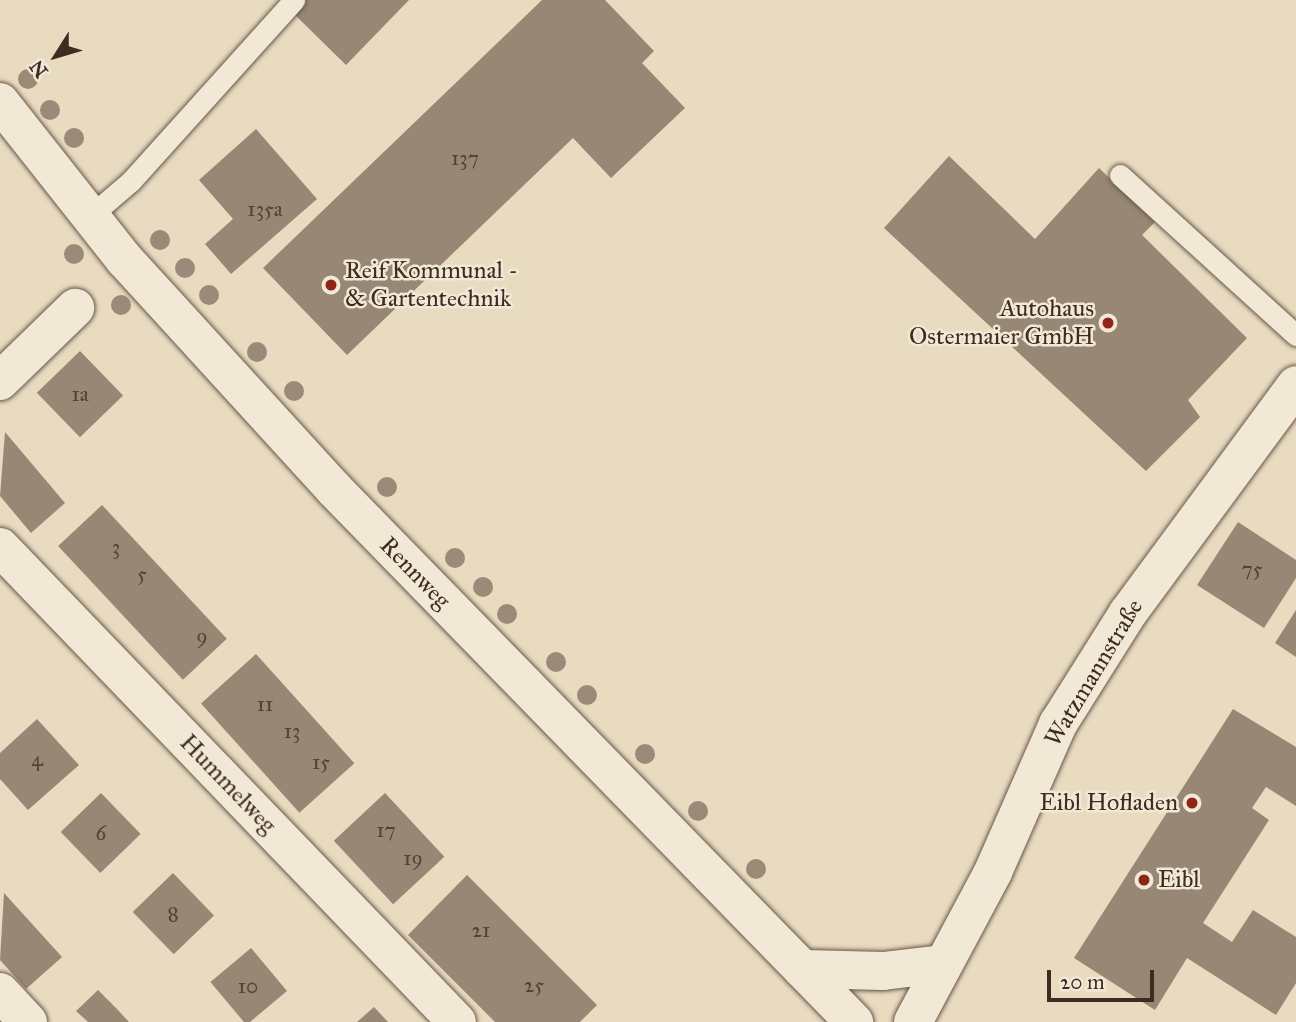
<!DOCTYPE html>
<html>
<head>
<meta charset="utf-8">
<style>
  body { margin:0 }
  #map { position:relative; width:1296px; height:1022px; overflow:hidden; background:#e9dbc0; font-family:"IM FELL Great Primer",serif }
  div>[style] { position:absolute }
  .building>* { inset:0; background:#988775; transform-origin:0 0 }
  .roads { filter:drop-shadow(0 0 2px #6a574a) drop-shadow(0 0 2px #6a574a) }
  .lane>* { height:21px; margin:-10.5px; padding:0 10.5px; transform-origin:10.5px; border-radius:10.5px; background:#f1e8d6 }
  .street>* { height:38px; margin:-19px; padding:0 19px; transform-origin:19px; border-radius:19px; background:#f1e8d6 }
  .secondary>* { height:38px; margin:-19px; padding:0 19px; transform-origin:19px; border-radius:19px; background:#f1e8d6 }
  .trees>* { width:20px; height:20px; margin:-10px; border-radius:50%; background:#9b8a78 }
  .dots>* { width:19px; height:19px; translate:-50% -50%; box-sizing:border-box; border:4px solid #f1e8d6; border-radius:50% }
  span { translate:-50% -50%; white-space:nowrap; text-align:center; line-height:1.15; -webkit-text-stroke:5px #f1e8d6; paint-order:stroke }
  .number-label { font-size:21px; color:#564238 }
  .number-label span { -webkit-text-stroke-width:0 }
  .poi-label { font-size:24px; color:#402b23 }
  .left { translate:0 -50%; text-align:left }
  .right { translate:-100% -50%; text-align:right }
  .street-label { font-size:24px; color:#402b23 }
  .north { position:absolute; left:21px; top:21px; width:70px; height:70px; -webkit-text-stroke:5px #f1e8d6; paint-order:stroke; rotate:233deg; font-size:19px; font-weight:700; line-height:28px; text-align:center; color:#402b23 }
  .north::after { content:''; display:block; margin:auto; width:24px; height:32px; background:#402b23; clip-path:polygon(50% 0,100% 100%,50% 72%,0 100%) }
  .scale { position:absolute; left:1047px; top:970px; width:107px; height:32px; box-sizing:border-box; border:4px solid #402b23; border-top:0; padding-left:9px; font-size:21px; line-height:24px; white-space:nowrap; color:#402b23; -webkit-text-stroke:5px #f1e8d6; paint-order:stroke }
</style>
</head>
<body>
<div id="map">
  <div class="building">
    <i style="clip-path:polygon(302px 0,409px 0,346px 65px,291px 11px)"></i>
    <i style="clip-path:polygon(542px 0,605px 0,654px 51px,642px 63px,685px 108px,611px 178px,573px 138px,347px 355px,263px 268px)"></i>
    <i style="clip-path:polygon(256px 129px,317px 199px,231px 274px,205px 244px,233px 219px,199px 180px)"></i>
    <i style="clip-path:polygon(949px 156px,1035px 239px,1099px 168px,1155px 222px,1142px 235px,1247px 338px,1188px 400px,1200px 417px,1146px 471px,884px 228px)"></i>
    <i style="left:80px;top:351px;width:62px;height:60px;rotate:46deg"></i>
    <i style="clip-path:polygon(5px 432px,65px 503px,31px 533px,0 496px)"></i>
    <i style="left:102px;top:505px;width:183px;height:60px;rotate:47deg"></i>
    <i style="clip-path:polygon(1238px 522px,1296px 560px,1296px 578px,1264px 628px,1197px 585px)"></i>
    <i style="clip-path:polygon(1296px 610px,1296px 657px,1275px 643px)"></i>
    <i style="left:256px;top:654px;width:147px;height:74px;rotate:48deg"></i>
    <i style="clip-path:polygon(1233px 709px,1296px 747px,1296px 806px,1266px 787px,1252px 808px,1269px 820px,1203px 923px,1232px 942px,1253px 910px,1296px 937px,1296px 983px,1276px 1015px,1187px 958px,1155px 1010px,1074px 958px)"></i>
    <i style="clip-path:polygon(37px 719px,79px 765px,28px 810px,0 779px,0 753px)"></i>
    <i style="left:101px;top:793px;width:57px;height:56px;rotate:46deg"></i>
    <i style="left:385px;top:793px;width:87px;height:70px;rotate:47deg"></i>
    <i style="left:173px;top:873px;width:59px;height:56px;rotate:46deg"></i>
    <i style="clip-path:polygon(467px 875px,597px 1005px,580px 1022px,495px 1022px,408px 935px)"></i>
    <i style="clip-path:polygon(4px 893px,62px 957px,26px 989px,0 960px)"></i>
    <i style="left:251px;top:948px;width:56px;height:53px;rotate:50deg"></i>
    <i style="clip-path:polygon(98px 990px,117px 1009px,129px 1022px,88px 1022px,76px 1011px)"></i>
    <i style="clip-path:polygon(374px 1007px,388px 1022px,357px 1022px)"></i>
  </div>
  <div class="roads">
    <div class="lane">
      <i style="left:1120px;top:175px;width:238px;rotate:42.3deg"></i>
      <i style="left:89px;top:217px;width:55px;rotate:-40.6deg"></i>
      <i style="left:131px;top:181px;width:244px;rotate:-48deg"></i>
    </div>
    <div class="street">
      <i style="left:0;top:381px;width:105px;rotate:-44.2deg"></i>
      <i style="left:0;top:547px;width:659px;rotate:46.11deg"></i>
      <i style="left:0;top:992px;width:41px;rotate:47deg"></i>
    </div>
    <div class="secondary">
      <i style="left:0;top:102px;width:201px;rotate:51.7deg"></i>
      <i style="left:125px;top:260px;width:310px;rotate:47.6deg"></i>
      <i style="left:334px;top:489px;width:745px;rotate:45.71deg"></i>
      <i style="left:802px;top:969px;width:81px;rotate:1.4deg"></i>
      <i style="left:883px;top:971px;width:60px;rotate:-6.7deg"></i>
      <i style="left:913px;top:1022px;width:170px;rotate:-61.9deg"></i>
      <i style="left:993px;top:872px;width:162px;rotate:-66.3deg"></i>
      <i style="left:1058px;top:724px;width:131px;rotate:-57.8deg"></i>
      <i style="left:1128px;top:613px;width:283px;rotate:-53.6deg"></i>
    </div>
  </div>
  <div class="trees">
    <i style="left:28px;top:79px"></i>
    <i style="left:50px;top:110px"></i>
    <i style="left:74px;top:138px"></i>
    <i style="left:160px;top:240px"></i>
    <i style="left:74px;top:254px"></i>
    <i style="left:185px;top:268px"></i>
    <i style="left:209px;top:295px"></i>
    <i style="left:121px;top:305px"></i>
    <i style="left:257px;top:352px"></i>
    <i style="left:294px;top:391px"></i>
    <i style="left:387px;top:487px"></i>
    <i style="left:455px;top:558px"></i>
    <i style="left:483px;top:587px"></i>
    <i style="left:507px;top:614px"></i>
    <i style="left:556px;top:662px"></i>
    <i style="left:587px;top:695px"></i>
    <i style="left:645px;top:754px"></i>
    <i style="left:698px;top:811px"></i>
    <i style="left:756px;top:869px"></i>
  </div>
  <div class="dots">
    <i style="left:331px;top:285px;background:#8f2418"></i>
    <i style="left:1108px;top:323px;background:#8f2418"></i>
    <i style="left:1192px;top:803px;background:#8f2418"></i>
    <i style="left:1144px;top:880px;background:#8f2418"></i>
  </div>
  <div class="number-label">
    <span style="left:465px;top:158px">137</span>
    <span style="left:265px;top:209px">135a</span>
    <span style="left:80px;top:394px">1a</span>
    <span style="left:116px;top:547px">3</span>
    <span style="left:1252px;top:569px">75</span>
    <span style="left:142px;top:574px">5</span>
    <span style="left:202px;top:636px">9</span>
    <span style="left:265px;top:704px">11</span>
    <span style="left:292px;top:731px">13</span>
    <span style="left:37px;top:759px">4</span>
    <span style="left:321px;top:762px">15</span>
    <span style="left:386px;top:830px">17</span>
    <span style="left:101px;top:833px">6</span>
    <span style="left:413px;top:858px">19</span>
    <span style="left:173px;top:914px">8</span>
    <span style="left:481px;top:930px">21</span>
    <span style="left:534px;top:985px">25</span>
    <span style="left:248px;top:986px">10</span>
  </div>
  <div class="poi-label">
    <span class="left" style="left:345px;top:285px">Reif Kommunal -<br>&amp; Gartentechnik</span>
    <span class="right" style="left:1094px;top:323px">Autohaus<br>Ostermaier GmbH</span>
    <span class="right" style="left:1178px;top:803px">Eibl Hofladen</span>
    <span class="left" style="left:1158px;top:880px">Eibl</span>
  </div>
  <div class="street-label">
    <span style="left:415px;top:573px;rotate:46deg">Rennweg</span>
    <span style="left:1094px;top:673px;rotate:-59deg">Watzmannstraße</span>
    <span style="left:228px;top:784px;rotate:46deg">Hummelweg</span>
  </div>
  <div class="north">N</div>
  <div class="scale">20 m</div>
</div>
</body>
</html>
